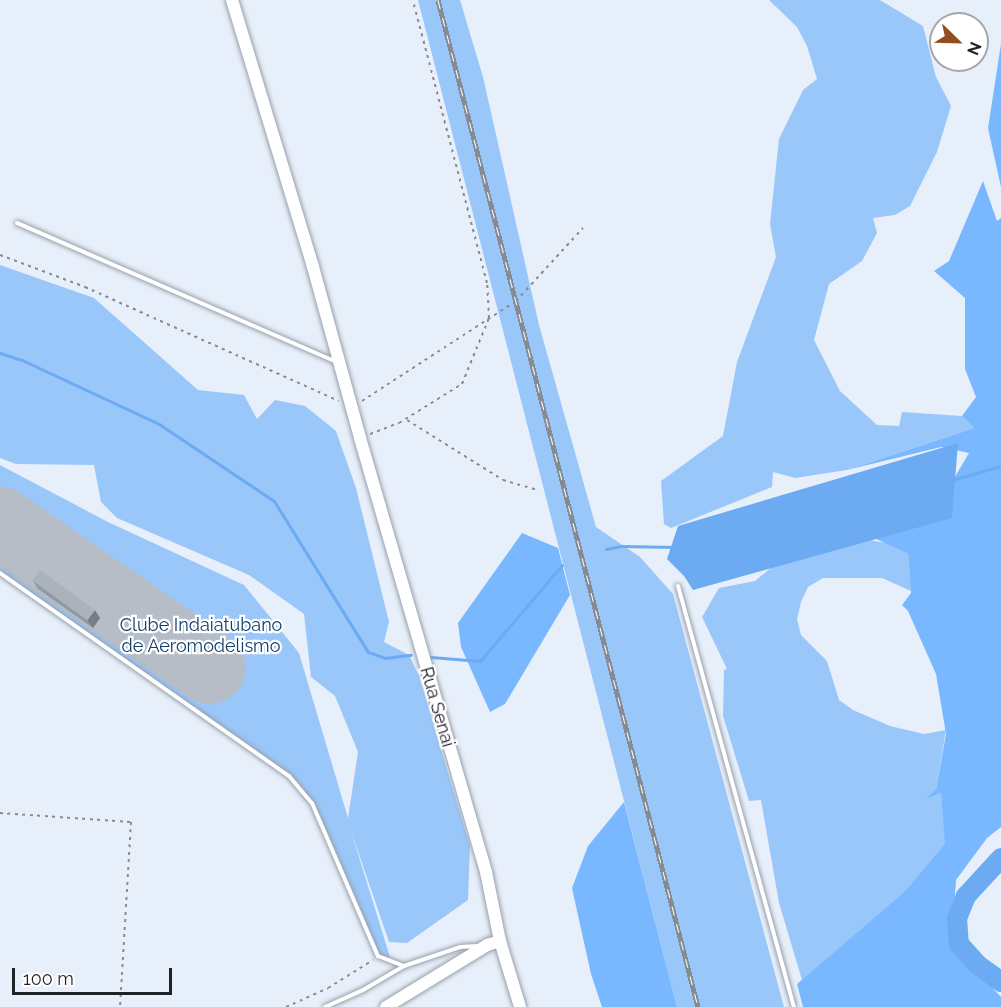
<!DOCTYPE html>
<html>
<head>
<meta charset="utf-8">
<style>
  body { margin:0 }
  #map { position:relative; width:1001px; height:1007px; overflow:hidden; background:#e7effa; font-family:Raleway,sans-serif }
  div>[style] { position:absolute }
  .green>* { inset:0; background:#9ac7fa }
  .forest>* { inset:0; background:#79b8ff }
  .water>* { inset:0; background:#6cabf1 }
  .stream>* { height:3px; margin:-1.5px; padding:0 1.5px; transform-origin:1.5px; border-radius:1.5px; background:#6cabf1 }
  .river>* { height:20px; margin:-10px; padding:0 10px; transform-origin:10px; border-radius:10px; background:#6cabf1 }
  .runway>* { height:72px; margin:-36px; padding:0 36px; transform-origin:36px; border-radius:36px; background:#b6bdc6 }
  .path>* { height:2px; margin-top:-1px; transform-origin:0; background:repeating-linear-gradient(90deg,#868c94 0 3px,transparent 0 7.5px) }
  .roads { filter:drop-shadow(0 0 2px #98a0aa) drop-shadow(0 0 2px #98a0aa) }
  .lane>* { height:4px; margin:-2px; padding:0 2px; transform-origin:2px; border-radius:2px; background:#fff }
  .secondary>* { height:12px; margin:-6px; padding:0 6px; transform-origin:6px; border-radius:6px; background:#fff }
  .rail>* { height:5px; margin-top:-2.5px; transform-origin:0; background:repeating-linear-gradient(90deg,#fff 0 9px,#858b92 0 18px); box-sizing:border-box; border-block:2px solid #858b92 }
  .wall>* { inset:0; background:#9299a2 }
  .shaded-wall>* { inset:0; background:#777d84 }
  .building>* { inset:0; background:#aab2bc; transform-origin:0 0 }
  span { translate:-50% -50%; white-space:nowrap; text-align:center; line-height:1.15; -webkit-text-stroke:4.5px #fff; paint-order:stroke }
  .park-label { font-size:18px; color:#123e6b }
  .street-label { font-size:18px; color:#1e2125 }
  .north { position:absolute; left:929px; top:12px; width:60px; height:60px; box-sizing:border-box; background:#fff; border:2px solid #a5a6a8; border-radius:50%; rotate:113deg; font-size:16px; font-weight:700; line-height:24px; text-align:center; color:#1e2125 }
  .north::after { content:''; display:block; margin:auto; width:21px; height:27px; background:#924e22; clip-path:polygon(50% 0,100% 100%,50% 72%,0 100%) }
  .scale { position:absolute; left:12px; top:968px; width:160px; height:27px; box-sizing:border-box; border:3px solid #1e2125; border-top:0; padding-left:8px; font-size:18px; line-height:21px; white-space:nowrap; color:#1e2125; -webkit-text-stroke:4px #fff; paint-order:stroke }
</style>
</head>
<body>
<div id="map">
  <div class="green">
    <i style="clip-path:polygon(418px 0,460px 0,483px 77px,539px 325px,596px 527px,640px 557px,673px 594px,784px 1007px,677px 1007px)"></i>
    <i style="clip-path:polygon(769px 0,880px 0,923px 26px,936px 77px,951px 106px,937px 152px,910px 206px,895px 215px,873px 218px,877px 233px,862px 261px,829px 284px,814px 340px,840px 391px,877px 425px,899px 426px,902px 412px,962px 416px,974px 428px,847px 470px,795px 478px,773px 472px,772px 487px,671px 528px,664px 524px,661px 481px,723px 436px,737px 362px,776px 257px,770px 224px,779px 139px,803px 90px,817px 79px,807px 46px,797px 27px)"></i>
    <i style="clip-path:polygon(0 265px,94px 298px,198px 390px,244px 395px,257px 419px,275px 400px,305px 406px,336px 431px,356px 488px,389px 622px,384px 642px,409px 655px,419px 676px,470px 846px,468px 900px,407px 943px,389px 942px,351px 831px,390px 957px,378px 956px,312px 803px,289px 776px,0 573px,0 465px,108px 522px,244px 585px,299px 653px,348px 818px,358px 752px,335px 696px,311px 677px,304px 614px,249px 575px,117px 518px,101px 502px,94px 465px,16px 464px,0 458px)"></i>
    <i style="clip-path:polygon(869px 540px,886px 543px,908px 554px,911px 591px,882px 578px,823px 578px,808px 587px,801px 602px,797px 619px,801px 635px,827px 661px,839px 700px,853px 710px,890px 726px,924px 734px,946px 730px,936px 789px,926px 798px,941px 793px,946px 844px,905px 891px,802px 980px,779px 903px,761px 800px,749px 801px,723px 716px,724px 670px,727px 669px,702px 617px,719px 588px,755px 581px,772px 567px)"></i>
  </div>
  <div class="forest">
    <i style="clip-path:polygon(1001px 44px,1001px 187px,988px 128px)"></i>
    <i style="clip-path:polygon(983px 181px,997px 221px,1001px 218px,1001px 827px,987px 838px,956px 880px,954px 911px,968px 961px,1001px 997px,1001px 1007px,803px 1007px,797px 984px,905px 891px,945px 844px,941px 793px,925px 799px,936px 789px,946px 734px,936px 674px,908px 611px,902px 605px,911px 593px,908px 554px,868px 535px,939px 504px,969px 453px,941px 447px,847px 470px,974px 428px,962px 416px,976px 397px,965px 369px,965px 298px,934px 271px,949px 261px)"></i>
    <i style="clip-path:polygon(522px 533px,558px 548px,570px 595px,505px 704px,490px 712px,461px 647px,458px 623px)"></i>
    <i style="clip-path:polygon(624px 802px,677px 1007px,602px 1007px,591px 974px,572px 888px,588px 846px)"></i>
  </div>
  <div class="water">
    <i style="clip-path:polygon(958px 443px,952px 518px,693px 590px,684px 576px,667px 559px,678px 526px)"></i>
  </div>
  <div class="stream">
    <i style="left:0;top:353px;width:23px;rotate:18deg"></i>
    <i style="left:22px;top:360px;width:151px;rotate:25deg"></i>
    <i style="left:159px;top:424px;width:138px;rotate:33.8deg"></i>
    <i style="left:274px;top:501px;width:178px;rotate:58.1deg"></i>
    <i style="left:368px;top:652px;width:18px;rotate:19deg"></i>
    <i style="left:385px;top:658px;width:26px;rotate:-7deg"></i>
    <i style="left:952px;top:480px;width:51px;rotate:-15.9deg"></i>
    <i style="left:606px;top:549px;width:15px;rotate:-11deg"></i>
    <i style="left:621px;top:546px;width:55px;rotate:1deg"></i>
    <i style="left:431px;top:657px;width:49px;rotate:4.7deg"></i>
    <i style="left:480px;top:661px;width:126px;rotate:-49.5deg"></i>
  </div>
  <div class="river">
    <i style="left:1001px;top:858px;width:52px;rotate:132.6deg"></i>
    <i style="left:966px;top:896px;width:24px;rotate:112deg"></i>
    <i style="left:957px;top:918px;width:26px;rotate:86deg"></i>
    <i style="left:959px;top:944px;width:28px;rotate:48deg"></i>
    <i style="left:978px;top:965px;width:29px;rotate:36deg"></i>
  </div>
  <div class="runway">
    <i style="left:0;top:523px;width:255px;rotate:34.6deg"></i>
  </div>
  <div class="path">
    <i style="left:0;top:255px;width:91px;rotate:20.6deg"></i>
    <i style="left:85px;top:287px;width:278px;rotate:24.2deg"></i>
    <i style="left:362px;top:401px;width:184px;rotate:-33deg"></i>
    <i style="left:516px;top:301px;width:99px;rotate:-47.5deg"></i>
    <i style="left:407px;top:420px;width:113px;rotate:32deg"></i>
    <i style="left:503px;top:480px;width:36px;rotate:16deg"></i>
    <i style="left:370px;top:434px;width:31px;rotate:-21deg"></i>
    <i style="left:399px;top:423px;width:74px;rotate:-31.8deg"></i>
    <i style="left:462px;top:384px;width:71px;rotate:-67.8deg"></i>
    <i style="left:489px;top:318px;width:35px;rotate:-93deg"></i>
    <i style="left:487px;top:283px;width:293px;rotate:-104.7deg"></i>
    <i style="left:0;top:813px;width:131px;rotate:3.9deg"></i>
    <i style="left:131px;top:822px;width:185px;rotate:93.4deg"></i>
    <i style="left:286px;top:1007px;width:46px;rotate:-24.3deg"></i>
    <i style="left:328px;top:988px;width:53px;rotate:-31.9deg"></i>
  </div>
  <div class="roads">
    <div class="lane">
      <i style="left:17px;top:223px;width:349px;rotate:23.5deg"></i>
      <i style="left:0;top:573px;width:353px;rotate:35.1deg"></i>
      <i style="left:289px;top:776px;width:35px;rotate:50deg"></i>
      <i style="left:312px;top:803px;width:167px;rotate:66.7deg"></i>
      <i style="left:378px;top:956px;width:28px;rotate:21deg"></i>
      <i style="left:404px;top:966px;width:59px;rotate:-18.7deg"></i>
      <i style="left:460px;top:947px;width:17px;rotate:-3deg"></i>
      <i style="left:678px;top:586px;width:437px;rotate:74.6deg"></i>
      <i style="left:325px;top:1007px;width:42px;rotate:-24.1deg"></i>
      <i style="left:363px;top:990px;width:48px;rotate:-30.3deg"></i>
    </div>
    <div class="secondary">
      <i style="left:232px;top:0;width:279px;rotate:73.1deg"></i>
      <i style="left:313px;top:267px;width:177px;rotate:74.6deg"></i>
      <i style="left:360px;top:438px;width:452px;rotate:73.8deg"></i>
      <i style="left:486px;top:872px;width:70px;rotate:78.5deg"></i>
      <i style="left:500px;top:941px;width:69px;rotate:73.1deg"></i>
      <i style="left:386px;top:1007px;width:119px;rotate:-31.5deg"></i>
      <i style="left:487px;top:945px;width:14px;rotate:-17deg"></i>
    </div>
  </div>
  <div class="rail">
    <i style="left:438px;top:0;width:1040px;rotate:75.52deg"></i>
  </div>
  <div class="wall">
    <i style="clip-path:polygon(33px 581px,100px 618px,93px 628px,38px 589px)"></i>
  </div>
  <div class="shaded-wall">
    <i style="clip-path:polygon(95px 610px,100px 618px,93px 628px,87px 620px)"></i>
  </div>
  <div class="building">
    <i style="left:40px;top:570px;width:68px;height:13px;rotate:36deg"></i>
  </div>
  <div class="park-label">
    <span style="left:201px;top:636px">Clube Indaiatubano<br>de Aeromodelismo</span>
  </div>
  <div class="street-label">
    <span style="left:437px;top:707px;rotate:74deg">Rua Senai</span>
  </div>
  <div class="north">N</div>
  <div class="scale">100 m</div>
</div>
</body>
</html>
